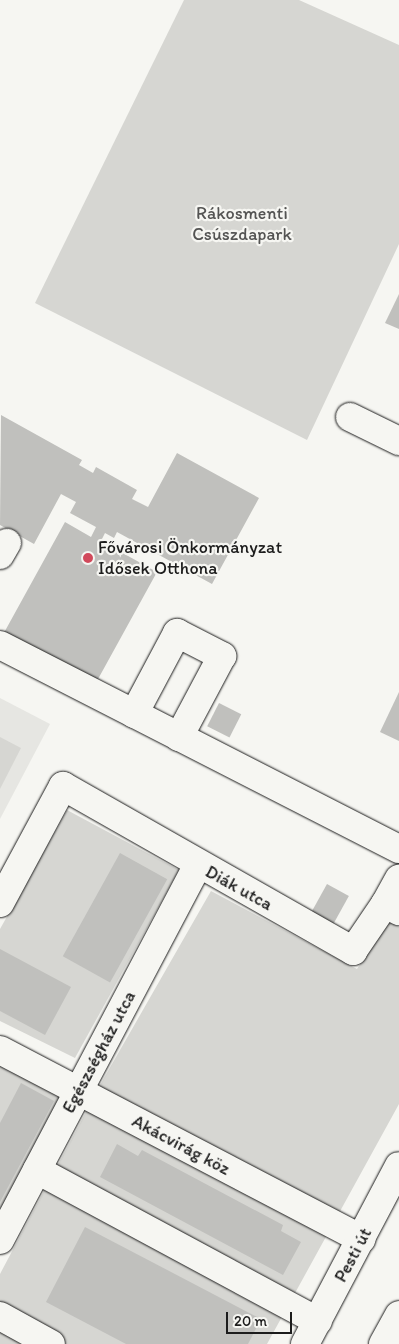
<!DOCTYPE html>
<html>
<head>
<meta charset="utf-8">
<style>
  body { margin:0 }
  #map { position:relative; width:399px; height:1344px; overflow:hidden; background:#f6f6f2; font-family:Itim,sans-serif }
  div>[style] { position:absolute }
  .built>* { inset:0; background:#e6e6e2 }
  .green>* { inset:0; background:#d6d6d2 }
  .building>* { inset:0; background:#c0c0bd; transform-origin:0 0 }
  .roads { filter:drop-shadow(0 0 1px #1c1c1c) drop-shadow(0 0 1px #1c1c1c) }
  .minor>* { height:28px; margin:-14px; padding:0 14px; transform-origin:14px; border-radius:14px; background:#f6f6f2 }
  .major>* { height:28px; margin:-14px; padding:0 14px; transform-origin:14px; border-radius:14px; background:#f6f6f2 }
  .dots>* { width:14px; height:14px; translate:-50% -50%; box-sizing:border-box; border:2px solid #f6f6f2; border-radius:50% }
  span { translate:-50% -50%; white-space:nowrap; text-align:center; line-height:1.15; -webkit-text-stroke:4.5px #f6f6f2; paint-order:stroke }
  .park-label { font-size:18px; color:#545453 }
  .poi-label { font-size:18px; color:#1c1c1c }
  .left { translate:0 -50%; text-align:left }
  .street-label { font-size:18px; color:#1c1c1c }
  .scale { position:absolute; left:226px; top:1312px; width:66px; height:22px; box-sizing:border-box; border:2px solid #1c1c1c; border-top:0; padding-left:6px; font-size:15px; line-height:18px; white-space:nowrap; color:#1c1c1c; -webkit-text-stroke:4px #f6f6f2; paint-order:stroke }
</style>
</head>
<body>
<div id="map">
  <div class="built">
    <i style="clip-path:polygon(0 698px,50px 724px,0 819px)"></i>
  </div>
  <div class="green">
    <i style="clip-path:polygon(184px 0,299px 0,399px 45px,399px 244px,307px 440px,35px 303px)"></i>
    <i style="clip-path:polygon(0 737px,21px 748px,0 789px)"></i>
    <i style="clip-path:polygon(67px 810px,179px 870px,75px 1058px,0 1021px,0 929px)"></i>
    <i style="clip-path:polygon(211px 891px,357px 969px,388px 921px,399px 927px,399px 1104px,267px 1344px,0 1344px,0 1274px,104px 1078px)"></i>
    <i style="clip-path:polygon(0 1061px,63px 1097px,0 1214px)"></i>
  </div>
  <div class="building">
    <i style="clip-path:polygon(399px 294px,399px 329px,385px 323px)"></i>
    <i style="clip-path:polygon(1px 415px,82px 460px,79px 465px,93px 473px,96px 467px,137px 490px,132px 499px,148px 507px,177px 453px,259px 498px,212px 584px,117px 532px,114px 538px,105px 533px,101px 541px,157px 572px,92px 690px,0 640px,65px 522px,91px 537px,96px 527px,70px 513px,76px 502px,61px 494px,34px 544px,0 525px)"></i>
    <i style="clip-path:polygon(399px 692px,399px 741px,380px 732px)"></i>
    <i style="left:219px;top:703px;width:25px;height:26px;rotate:27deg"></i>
    <i style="left:120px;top:853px;width:54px;height:118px;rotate:29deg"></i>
    <i style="left:327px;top:884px;width:25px;height:32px;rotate:29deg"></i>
    <i style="clip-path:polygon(0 949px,71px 987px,45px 1035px,0 1011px)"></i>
    <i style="clip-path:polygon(21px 1083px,54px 1101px,0 1202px,0 1123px)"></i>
    <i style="clip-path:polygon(117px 1144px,138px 1156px,142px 1150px,283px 1225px,281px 1231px,301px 1242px,283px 1275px,100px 1177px)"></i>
    <i style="clip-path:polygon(85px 1227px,261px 1319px,248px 1344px,126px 1344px,46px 1302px)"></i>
  </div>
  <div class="roads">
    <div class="minor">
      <i style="left:350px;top:417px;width:55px;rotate:26.1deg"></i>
      <i style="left:0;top:555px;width:14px;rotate:-60deg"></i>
      <i style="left:0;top:645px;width:448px;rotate:27.1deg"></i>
      <i style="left:134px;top:714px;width:92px;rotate:-62deg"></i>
      <i style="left:177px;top:633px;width:51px;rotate:27.1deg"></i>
      <i style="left:222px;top:656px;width:92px;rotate:118deg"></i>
      <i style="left:0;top:903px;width:133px;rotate:-61.7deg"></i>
      <i style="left:63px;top:786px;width:334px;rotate:29.6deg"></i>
      <i style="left:353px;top:951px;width:57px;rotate:-55.8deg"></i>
      <i style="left:385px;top:904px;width:16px;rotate:27deg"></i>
      <i style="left:385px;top:904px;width:29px;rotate:-61deg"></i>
      <i style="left:0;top:1050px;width:408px;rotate:27.6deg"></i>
      <i style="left:37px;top:1170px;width:319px;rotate:28.3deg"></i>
      <i style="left:0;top:1240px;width:424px;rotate:-62.2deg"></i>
      <i style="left:0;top:1316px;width:58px;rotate:28.8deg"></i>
      <i style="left:305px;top:1344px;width:201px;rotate:-62.2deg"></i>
    </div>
    <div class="major">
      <i style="left:383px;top:1344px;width:33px;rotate:-61deg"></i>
    </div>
  </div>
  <div class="dots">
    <i style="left:88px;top:558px;background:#d1495b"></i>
  </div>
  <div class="park-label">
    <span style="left:242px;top:224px">Rákosmenti<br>Csúszdapark</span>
  </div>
  <div class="poi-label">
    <span class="left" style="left:98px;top:558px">Fővárosi Önkormányzat<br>Idősek Otthona</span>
  </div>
  <div class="street-label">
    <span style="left:239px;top:888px;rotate:29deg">Diák utca</span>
    <span style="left:99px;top:1052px;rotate:-62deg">Egészségház utca</span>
    <span style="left:181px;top:1145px;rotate:28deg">Akácvirág köz</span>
    <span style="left:353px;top:1255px;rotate:-62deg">Pesti út</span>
  </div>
  <div class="scale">20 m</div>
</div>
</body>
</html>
